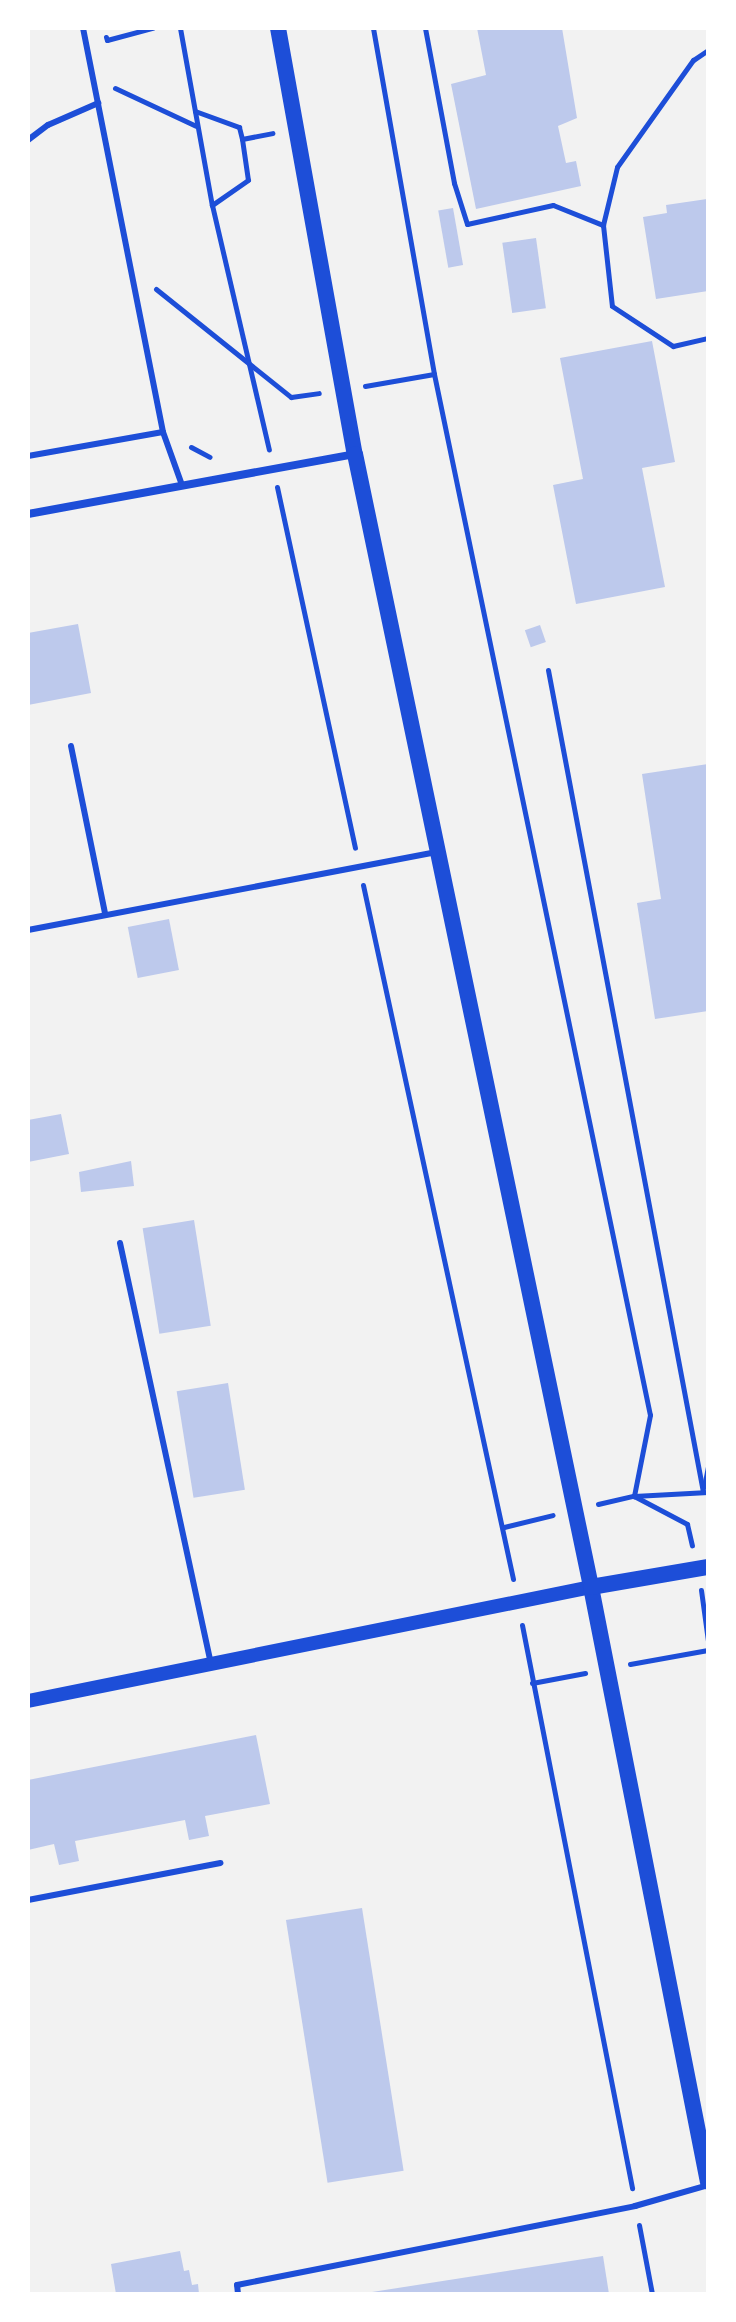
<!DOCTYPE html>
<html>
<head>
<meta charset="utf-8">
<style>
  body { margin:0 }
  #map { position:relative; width:736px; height:2322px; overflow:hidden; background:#f2f2f2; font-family:"DM Sans",sans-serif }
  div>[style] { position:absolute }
  .building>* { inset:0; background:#bdc9ec; transform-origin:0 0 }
  .path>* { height:5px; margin:-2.5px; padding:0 2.5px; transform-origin:2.5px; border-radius:2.5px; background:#1d4ed8 }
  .service>* { height:6px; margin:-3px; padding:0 3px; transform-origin:3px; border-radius:3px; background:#1d4ed8 }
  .minor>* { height:8px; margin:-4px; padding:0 4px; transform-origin:4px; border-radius:4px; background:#1d4ed8 }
  .tertiary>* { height:14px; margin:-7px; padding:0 7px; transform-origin:7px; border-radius:7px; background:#1d4ed8 }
  .secondary>* { height:16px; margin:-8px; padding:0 8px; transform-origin:8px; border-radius:8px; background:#1d4ed8 }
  span { translate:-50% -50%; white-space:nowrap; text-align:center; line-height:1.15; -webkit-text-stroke:7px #fff; paint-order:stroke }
  .frame { position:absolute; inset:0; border:30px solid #fff; pointer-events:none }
</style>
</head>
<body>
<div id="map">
  <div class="building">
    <i style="clip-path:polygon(477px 28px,562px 28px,577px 118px,558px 126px,566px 163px,576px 161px,581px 186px,476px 209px,451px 84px,486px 75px)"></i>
    <i style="clip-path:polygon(707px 199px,708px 291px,656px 299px,643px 217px,667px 213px,666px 205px)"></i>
    <i style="left:453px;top:208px;width:58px;height:15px;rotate:80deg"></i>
    <i style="left:536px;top:238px;width:71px;height:34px;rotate:82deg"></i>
    <i style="clip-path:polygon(652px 341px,675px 462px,642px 468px,665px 587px,576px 604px,553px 485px,583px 479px,560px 358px)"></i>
    <i style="clip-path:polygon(78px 624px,91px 693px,28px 705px,28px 633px)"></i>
    <i style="left:540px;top:625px;width:18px;height:16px;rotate:71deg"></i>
    <i style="clip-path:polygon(708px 764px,708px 1011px,655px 1019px,637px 903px,661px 899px,642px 774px)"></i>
    <i style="left:169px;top:919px;width:52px;height:42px;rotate:79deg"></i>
    <i style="clip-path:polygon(61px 1114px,69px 1154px,28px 1162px,28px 1120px)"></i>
    <i style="clip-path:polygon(131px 1161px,134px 1186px,81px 1192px,79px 1172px)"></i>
    <i style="left:194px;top:1220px;width:107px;height:52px;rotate:81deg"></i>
    <i style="left:228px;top:1383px;width:108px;height:52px;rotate:81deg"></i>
    <i style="clip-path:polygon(256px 1735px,270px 1804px,205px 1816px,209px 1836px,189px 1840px,185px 1820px,75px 1841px,79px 1861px,59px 1865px,54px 1844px,28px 1850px,28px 1780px)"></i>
    <i style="left:362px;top:1908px;width:266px;height:77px;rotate:81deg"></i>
    <i style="clip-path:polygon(180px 2251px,184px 2271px,189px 2270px,192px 2285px,198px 2284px,199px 2294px,116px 2294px,111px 2264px)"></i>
    <i style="clip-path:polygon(603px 2256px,609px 2294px,373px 2294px,372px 2292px)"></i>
  </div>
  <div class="path">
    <i style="left:180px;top:28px;width:180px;rotate:79.8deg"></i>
    <i style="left:212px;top:205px;width:251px;rotate:76.9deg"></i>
    <i style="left:373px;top:28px;width:351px;rotate:80deg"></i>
    <i style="left:434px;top:374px;width:1063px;rotate:78.28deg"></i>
    <i style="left:650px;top:1415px;width:83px;rotate:101.2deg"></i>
    <i style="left:634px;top:1496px;width:60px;rotate:27.8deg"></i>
    <i style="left:687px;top:1524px;width:22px;rotate:77deg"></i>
    <i style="left:425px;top:28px;width:158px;rotate:79.4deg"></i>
    <i style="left:454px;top:183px;width:43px;rotate:72.4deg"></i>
    <i style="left:467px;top:224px;width:88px;rotate:-12.5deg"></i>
    <i style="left:553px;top:205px;width:54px;rotate:21.8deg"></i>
    <i style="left:106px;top:37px;width:3px;rotate:72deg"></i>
    <i style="left:107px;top:40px;width:47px;rotate:-14.9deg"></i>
    <i style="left:708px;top:50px;width:18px;rotate:146deg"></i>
    <i style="left:693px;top:60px;width:131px;rotate:125.4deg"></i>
    <i style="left:617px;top:167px;width:60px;rotate:103.6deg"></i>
    <i style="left:603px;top:225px;width:81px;rotate:83.7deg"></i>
    <i style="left:612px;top:306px;width:73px;rotate:33.3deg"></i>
    <i style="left:673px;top:346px;width:36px;rotate:-13deg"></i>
    <i style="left:115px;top:88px;width:89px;rotate:25.1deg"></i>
    <i style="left:195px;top:111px;width:47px;rotate:20deg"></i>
    <i style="left:239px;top:127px;width:12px;rotate:76deg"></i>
    <i style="left:242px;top:139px;width:41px;rotate:81.7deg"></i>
    <i style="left:248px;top:180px;width:44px;rotate:145.2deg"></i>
    <i style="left:242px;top:139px;width:31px;rotate:-11deg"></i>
    <i style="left:156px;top:289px;width:173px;rotate:38.7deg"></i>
    <i style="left:291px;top:397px;width:28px;rotate:-8deg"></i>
    <i style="left:365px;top:386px;width:70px;rotate:-9.9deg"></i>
    <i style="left:191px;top:447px;width:21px;rotate:28deg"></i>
    <i style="left:277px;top:487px;width:369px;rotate:77.8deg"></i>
    <i style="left:548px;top:670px;width:836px;rotate:79.32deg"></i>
    <i style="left:363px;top:885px;width:710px;rotate:77.8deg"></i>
    <i style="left:704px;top:1487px;width:21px;rotate:-79deg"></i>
    <i style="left:598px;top:1504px;width:37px;rotate:-13deg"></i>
    <i style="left:634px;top:1496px;width:74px;rotate:-3.1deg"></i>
    <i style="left:504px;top:1527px;width:50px;rotate:-13.8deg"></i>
    <i style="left:701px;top:1590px;width:51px;rotate:82.2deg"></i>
    <i style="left:522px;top:1625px;width:574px;rotate:78.94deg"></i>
    <i style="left:630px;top:1664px;width:79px;rotate:-10.2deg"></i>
    <i style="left:532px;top:1683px;width:54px;rotate:-10.7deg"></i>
    <i style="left:639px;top:2225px;width:70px;rotate:79.3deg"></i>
  </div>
  <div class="service">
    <i style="left:83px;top:28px;width:412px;rotate:78.8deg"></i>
    <i style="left:163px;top:432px;width:56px;rotate:70.3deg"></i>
    <i style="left:28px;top:140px;width:25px;rotate:-37deg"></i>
    <i style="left:48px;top:125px;width:55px;rotate:-23.7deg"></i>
    <i style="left:28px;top:456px;width:137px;rotate:-10.1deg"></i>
    <i style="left:71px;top:746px;width:170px;rotate:78.5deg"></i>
    <i style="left:28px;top:930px;width:416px;rotate:-10.8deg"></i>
    <i style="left:120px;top:1243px;width:431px;rotate:77.8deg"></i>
    <i style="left:28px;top:1900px;width:196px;rotate:-10.9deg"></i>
    <i style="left:238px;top:2294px;width:9px;rotate:-96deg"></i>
    <i style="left:237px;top:2285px;width:406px;rotate:-11.2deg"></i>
    <i style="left:635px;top:2206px;width:76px;rotate:-16deg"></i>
  </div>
  <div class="minor">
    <i style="left:28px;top:514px;width:332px;rotate:-10.4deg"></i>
  </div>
  <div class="tertiary">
    <i style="left:28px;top:1701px;width:574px;rotate:-11.45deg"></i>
  </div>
  <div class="secondary">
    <i style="left:278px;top:28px;width:433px;rotate:79.8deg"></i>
    <i style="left:355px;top:454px;width:1157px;rotate:78.23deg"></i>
    <i style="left:591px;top:1587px;width:606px;rotate:78.88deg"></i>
    <i style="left:591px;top:1587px;width:119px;rotate:-9.7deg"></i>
  </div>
  <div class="frame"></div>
</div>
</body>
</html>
